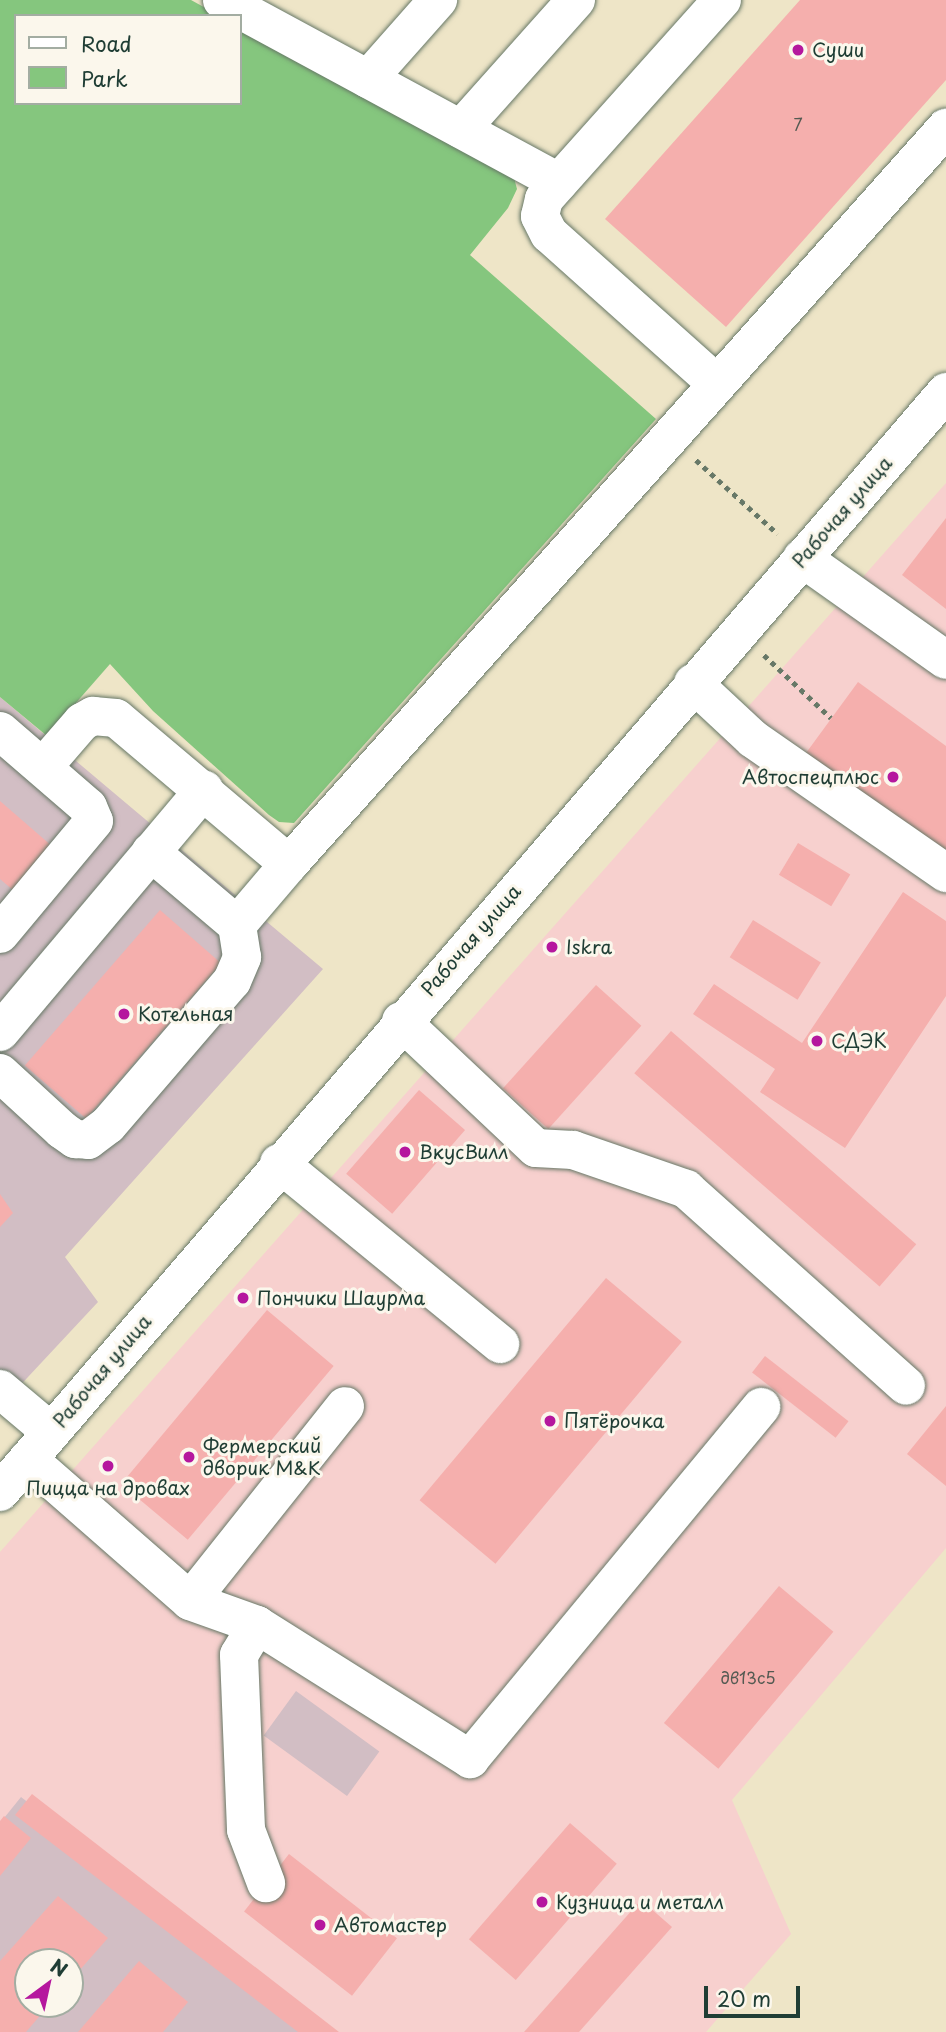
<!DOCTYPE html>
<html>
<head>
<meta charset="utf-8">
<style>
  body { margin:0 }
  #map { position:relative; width:946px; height:2032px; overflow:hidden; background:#eee5c7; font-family:"Playpen Sans",sans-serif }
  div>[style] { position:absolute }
  .built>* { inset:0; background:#f7d0ce }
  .industrial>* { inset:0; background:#d2bec4; transform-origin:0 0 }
  .green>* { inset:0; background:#85c67e }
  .building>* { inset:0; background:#f5afad; transform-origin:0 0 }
  .path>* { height:4.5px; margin-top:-2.25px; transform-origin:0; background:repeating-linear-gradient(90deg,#677867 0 5px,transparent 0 10px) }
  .roads { filter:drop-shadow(0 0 2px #677867) drop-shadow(0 0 2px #677867) }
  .minor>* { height:38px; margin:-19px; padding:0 19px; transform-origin:19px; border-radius:19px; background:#fff }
  .dots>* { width:19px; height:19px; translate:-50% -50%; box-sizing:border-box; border:4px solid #fbf7ec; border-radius:50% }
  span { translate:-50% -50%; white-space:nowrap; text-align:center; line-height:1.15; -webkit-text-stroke:6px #fbf7ec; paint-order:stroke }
  .number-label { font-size:16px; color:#545a52 }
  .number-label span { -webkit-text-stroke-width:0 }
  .poi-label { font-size:19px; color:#1f3d34 }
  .left { translate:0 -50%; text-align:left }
  .right { translate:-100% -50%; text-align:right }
  .street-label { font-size:19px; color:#1f3d34 }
  .legend { position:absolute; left:14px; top:14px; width:228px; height:91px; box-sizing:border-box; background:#fbf7ec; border:2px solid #a3ada2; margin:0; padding:9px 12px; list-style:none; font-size:21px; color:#1f3d34 }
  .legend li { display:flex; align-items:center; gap:14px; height:35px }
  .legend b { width:35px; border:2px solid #a3ada2 }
  .north { position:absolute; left:14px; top:1948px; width:70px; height:70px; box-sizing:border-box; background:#fbf7ec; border:2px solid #a3ada2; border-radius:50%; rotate:33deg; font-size:19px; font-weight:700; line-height:28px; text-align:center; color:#1f3d34 }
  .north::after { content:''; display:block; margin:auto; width:24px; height:32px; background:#b5179e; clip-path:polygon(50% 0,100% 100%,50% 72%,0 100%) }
  .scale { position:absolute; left:704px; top:1986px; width:96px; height:32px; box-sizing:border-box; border:4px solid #1f3d34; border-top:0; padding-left:9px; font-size:21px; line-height:24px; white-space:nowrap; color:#1f3d34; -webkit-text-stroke:5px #fbf7ec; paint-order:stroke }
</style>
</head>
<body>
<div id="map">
  <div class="built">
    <i style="clip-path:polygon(evenodd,946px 483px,946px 1548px,732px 1800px,791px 1934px,706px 2032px,0 2032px,0 1552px,946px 483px,28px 1962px,70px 1962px,70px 2004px,28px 2004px,28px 1962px)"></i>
  </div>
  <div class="industrial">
    <i style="clip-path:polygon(0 697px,323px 969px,65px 1257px,98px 1302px,0 1407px)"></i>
    <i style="left:296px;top:1691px;width:103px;height:55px;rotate:36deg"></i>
    <i style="clip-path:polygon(evenodd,21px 1797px,325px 2032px,0 2032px,0 1823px,21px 1797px,28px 1962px,70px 1962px,70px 2004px,28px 2004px,28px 1962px)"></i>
  </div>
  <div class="green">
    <i style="clip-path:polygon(0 0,191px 0,220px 16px,16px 16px,16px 103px,240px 103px,240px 26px,513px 174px,517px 189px,508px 208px,470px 255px,656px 419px,294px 823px,279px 822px,269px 815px,153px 711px,110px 664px,47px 736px,0 697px)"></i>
  </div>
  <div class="building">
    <i style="clip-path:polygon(800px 0,946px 0,946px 80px,726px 327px,605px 219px)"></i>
    <i style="clip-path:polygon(946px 518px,946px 609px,902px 575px)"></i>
    <i style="clip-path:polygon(858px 682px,946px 746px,946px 855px,806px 753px)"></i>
    <i style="clip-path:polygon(0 801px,53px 847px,14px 891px,0 879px)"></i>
    <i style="left:798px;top:843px;width:61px;height:37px;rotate:31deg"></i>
    <i style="clip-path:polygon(903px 892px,946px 921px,946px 996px,845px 1148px,760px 1092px,775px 1069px,693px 1014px,714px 984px,802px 1043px)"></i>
    <i style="left:160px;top:910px;width:81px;height:206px;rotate:41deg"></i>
    <i style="left:753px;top:920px;width:80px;height:44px;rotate:32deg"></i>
    <i style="left:596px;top:985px;width:61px;height:139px;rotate:42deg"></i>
    <i style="left:671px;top:1031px;width:325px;height:56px;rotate:41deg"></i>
    <i style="left:419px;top:1090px;width:61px;height:111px;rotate:41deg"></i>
    <i style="clip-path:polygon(0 1194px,13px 1213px,0 1227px)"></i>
    <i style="left:606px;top:1278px;width:99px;height:290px;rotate:40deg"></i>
    <i style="left:267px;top:1310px;width:87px;height:227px;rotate:40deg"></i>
    <i style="left:765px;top:1356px;width:106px;height:21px;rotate:38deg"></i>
    <i style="clip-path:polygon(946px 1406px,946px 1486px,907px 1454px)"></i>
    <i style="left:779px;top:1586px;width:71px;height:179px;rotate:40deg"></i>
    <i style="clip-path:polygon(32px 1794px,339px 2032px,298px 2032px,15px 1815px)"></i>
    <i style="clip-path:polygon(4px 1816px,31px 1838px,0 1876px,0 1821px)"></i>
    <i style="left:570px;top:1823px;width:62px;height:154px;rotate:41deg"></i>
    <i style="left:289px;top:1854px;width:137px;height:73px;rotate:38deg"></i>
    <i style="clip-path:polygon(58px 1896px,108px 1938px,70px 1981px,70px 1962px,28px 1962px,28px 2004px,50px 2004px,26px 2032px,0 2032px,0 1961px)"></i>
    <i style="clip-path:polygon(641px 1900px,672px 1927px,579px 2032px,524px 2032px)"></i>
    <i style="clip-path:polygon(139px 1961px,188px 2002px,163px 2032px,78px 2032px)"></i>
  </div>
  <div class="path">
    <i style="left:696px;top:460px;width:110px;rotate:42.1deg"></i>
    <i style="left:764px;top:655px;width:92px;rotate:43.2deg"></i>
  </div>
  <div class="roads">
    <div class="minor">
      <i style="left:222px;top:0;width:383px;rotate:28.4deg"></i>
      <i style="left:368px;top:79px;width:106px;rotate:-48.5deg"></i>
      <i style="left:461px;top:129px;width:173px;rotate:-48.3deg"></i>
      <i style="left:717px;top:384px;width:225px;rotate:-138.2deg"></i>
      <i style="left:549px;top:234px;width:20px;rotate:-117deg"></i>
      <i style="left:540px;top:216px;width:17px;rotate:-77deg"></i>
      <i style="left:544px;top:199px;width:267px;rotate:-48.2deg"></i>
      <i style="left:802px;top:558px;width:176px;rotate:35.3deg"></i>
      <i style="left:693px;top:683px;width:82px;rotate:43deg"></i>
      <i style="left:753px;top:739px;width:235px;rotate:34.8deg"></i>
      <i style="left:0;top:731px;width:116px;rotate:40.8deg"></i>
      <i style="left:88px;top:807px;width:15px;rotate:67deg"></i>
      <i style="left:94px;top:821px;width:147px;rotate:129.8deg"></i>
      <i style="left:43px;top:767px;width:60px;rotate:-49.1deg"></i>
      <i style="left:82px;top:722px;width:13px;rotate:-29deg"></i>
      <i style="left:93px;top:716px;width:23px;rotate:5deg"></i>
      <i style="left:116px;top:718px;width:226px;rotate:40.2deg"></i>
      <i style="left:289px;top:864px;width:987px;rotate:-48.25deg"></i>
      <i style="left:237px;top:925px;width:80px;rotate:-49.6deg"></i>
      <i style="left:401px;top:1021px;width:185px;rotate:43.3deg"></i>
      <i style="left:536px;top:1148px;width:37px;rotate:3deg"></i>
      <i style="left:573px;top:1150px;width:120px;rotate:19deg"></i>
      <i style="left:686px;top:1189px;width:295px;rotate:41.8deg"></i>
      <i style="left:0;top:1032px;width:317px;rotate:-49.9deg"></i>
      <i style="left:0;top:1073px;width:84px;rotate:42.6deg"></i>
      <i style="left:62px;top:1130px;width:16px;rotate:35deg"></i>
      <i style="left:75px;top:1139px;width:13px;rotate:4deg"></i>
      <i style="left:88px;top:1140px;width:25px;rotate:-37deg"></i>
      <i style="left:108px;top:1125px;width:190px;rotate:-49.3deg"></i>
      <i style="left:232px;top:981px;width:26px;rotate:-67deg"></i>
      <i style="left:242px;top:957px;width:32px;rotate:-99deg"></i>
      <i style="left:237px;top:925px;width:113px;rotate:-139.7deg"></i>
      <i style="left:279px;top:1163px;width:286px;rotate:39.3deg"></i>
      <i style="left:0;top:1389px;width:67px;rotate:40.1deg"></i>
      <i style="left:28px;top:1459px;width:215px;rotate:41.2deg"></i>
      <i style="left:190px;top:1601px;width:249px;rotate:-51.5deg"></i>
      <i style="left:0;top:1492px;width:1451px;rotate:-49.3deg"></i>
      <i style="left:190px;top:1601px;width:71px;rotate:19.7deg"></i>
      <i style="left:257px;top:1625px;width:252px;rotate:32.2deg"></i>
      <i style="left:470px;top:1759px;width:457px;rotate:-50.4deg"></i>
      <i style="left:257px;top:1625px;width:35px;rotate:121deg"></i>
      <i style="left:239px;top:1655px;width:175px;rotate:87.7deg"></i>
      <i style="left:246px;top:1830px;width:57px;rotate:69.3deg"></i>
    </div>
  </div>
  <div class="dots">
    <i style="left:798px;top:50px;background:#b5179e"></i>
    <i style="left:893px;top:777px;background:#b5179e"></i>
    <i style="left:552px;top:947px;background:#b5179e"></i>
    <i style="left:124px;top:1014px;background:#b5179e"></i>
    <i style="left:817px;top:1041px;background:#b5179e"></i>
    <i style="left:405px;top:1152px;background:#b5179e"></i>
    <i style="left:243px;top:1298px;background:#b5179e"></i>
    <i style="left:550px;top:1421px;background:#b5179e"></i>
    <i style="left:189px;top:1457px;background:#b5179e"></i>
    <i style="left:108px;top:1466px;background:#b5179e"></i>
    <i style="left:542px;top:1902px;background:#b5179e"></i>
    <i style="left:320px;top:1925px;background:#b5179e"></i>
  </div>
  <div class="number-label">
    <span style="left:798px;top:124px">7</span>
    <span style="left:748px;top:1677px">дв13с5</span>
  </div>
  <div class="poi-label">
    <span class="left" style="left:812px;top:50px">Суши</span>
    <span class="right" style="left:879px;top:777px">Автоспецплюс</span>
    <span class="left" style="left:566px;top:947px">Iskra</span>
    <span class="left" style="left:138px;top:1014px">Котельная</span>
    <span class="left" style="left:831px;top:1041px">СДЭК</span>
    <span class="left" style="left:419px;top:1152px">ВкусВилл</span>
    <span class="left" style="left:257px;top:1298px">Пончики Шаурма</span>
    <span class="left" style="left:564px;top:1421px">Пятёрочка</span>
    <span class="left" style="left:203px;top:1457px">Фермерский<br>дворик М&amp;K</span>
    <span style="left:108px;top:1488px">Пицца на дровах</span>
    <span class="left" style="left:556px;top:1902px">Кузница и металл</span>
    <span class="left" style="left:334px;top:1925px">Автомастер</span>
  </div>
  <div class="street-label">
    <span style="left:842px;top:512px;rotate:-49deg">Рабочая улица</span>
    <span style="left:471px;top:940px;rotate:-49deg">Рабочая улица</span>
    <span style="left:102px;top:1371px;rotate:-50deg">Рабочая улица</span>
  </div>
  <ul class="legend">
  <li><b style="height:9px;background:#fff"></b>Road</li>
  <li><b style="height:19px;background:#85c67e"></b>Park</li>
  </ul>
  <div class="north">N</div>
  <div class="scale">20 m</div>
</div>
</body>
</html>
